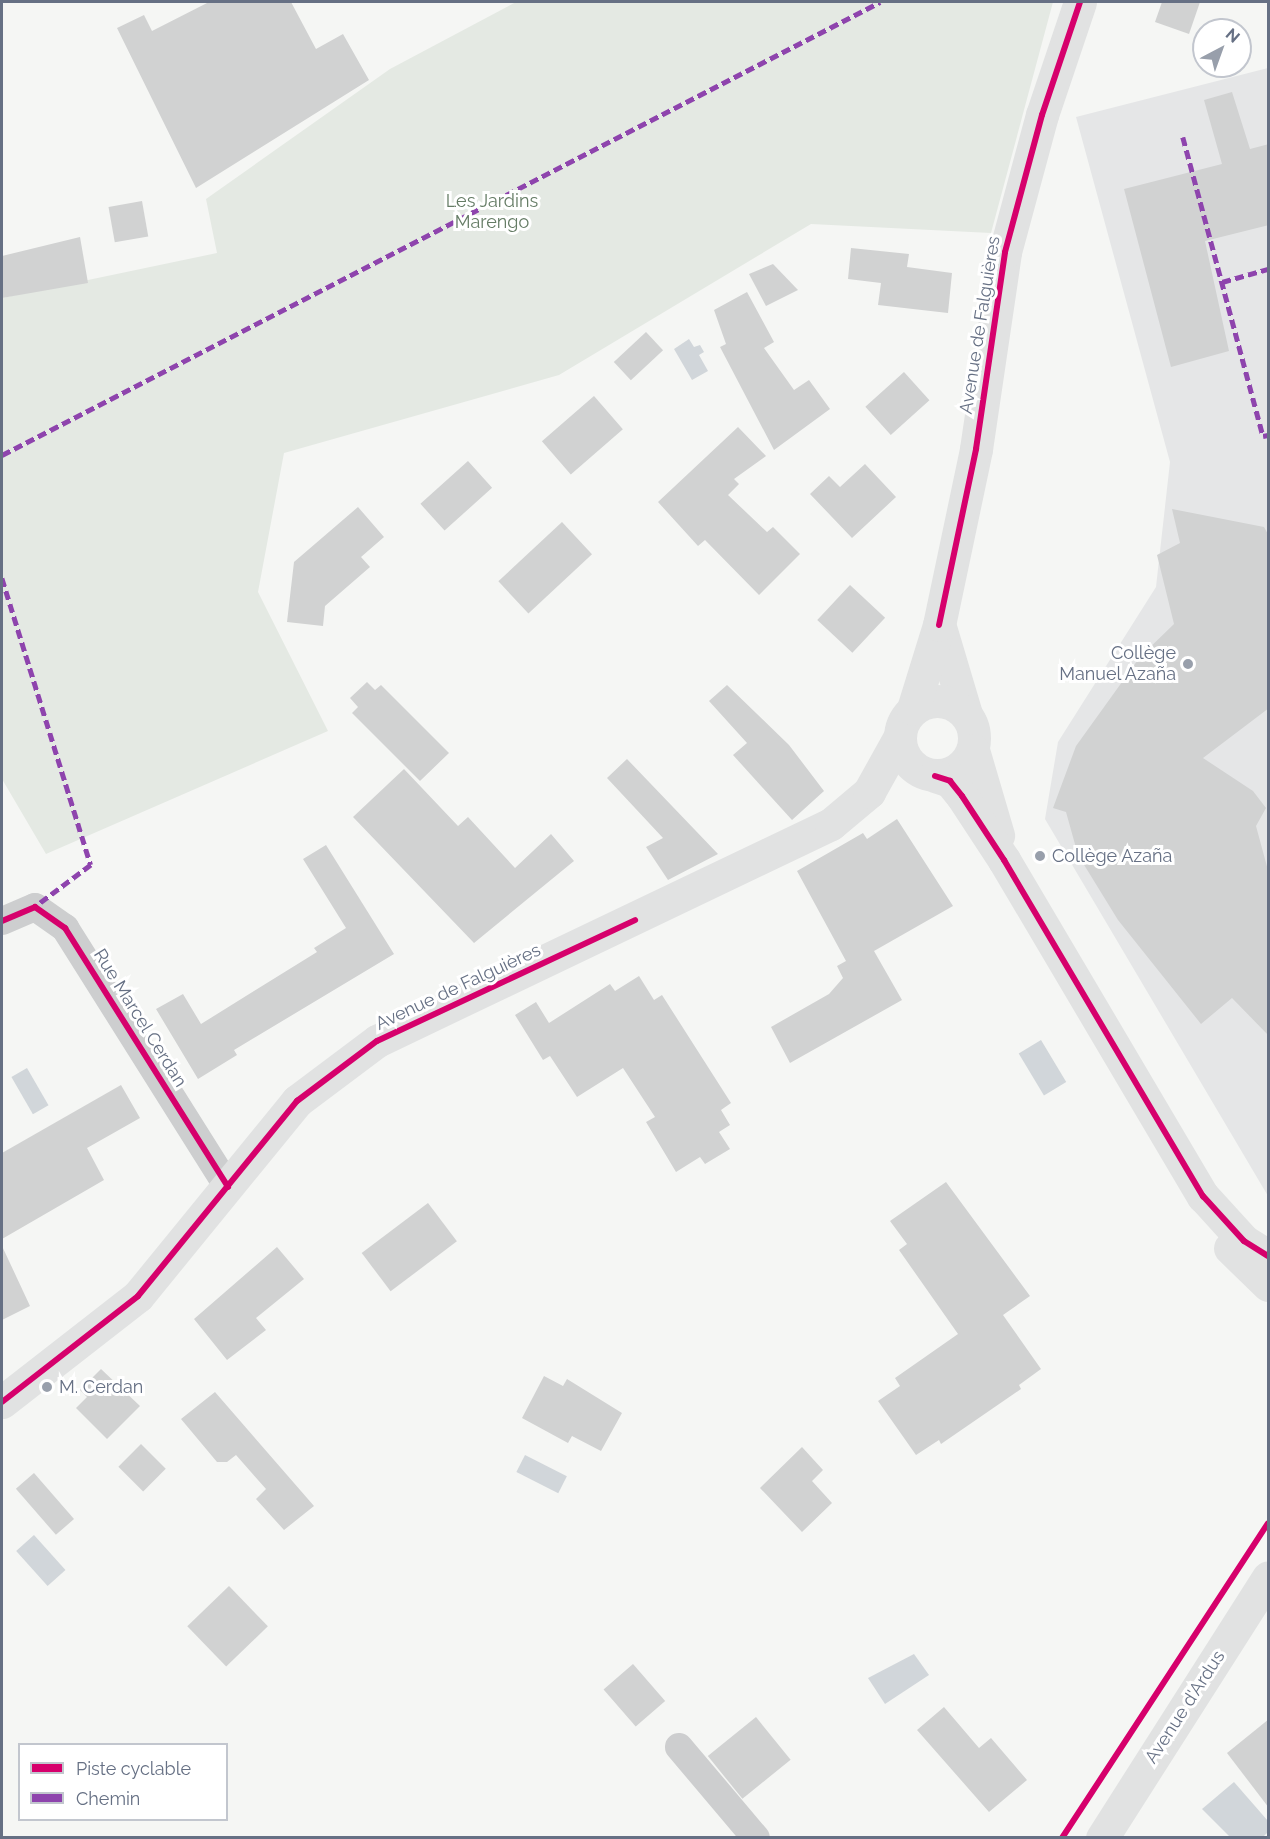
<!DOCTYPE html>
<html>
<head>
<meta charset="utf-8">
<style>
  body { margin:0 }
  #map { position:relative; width:1270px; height:1839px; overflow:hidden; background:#f5f6f4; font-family:Raleway,sans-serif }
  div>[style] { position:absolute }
  .built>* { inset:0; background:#e5e6e7 }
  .green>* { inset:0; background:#e4e9e3 }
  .water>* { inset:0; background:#d1d6da; transform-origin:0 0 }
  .building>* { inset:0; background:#d1d2d2; transform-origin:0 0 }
  .street>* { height:28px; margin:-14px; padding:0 14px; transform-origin:14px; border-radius:14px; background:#cdcecf }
  .secondary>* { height:33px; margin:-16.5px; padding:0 16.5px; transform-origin:16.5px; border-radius:16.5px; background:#e1e2e2 }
  .secondary>.ring { margin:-16.5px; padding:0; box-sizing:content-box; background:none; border:33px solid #e1e2e2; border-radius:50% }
  .quiet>* { height:4.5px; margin-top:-2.25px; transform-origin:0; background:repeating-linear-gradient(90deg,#8e44ad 0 9px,transparent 0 13.5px) }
  .cycleway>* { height:6px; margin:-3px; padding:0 3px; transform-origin:3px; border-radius:3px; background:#d6006c }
  .dots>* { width:16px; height:16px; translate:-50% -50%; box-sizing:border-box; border:3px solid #fff; border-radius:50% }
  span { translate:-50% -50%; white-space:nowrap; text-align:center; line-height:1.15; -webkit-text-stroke:6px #fff; paint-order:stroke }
  .park-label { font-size:18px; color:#657c65 }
  .street-label { font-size:18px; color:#667084 }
  .poi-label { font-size:18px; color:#667084 }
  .right { translate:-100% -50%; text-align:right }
  .left { translate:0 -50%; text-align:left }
  .frame { position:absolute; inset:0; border:3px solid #667084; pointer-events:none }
  .legend { position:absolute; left:18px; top:1743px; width:210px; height:78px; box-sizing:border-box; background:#fff; border:2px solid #c2c6ce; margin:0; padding:8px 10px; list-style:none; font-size:18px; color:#667084 }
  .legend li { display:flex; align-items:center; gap:12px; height:30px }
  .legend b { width:30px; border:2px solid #c2c6ce }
  .north { position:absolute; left:1192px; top:18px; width:60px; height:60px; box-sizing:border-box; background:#fff; border:2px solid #c2c6ce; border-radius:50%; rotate:41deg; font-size:16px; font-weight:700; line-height:24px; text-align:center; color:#667084 }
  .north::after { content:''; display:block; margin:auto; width:21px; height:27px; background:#989fab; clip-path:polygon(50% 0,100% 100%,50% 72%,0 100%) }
</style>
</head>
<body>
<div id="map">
  <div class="built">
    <i style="clip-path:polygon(1268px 68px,1268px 1196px,1045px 819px,1058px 742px,1156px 587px,1170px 462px,1076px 117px)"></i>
  </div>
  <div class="green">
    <i style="clip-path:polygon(516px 2px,1053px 2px,991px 233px,811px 224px,559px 375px,284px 453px,258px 592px,328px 731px,46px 854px,2px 779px,2px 298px,217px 253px,206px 199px,390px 69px)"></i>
  </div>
  <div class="water">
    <i style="clip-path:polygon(689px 339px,694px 347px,700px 345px,704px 352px,699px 355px,708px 371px,692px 380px,674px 349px)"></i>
    <i style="left:1041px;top:1040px;width:49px;height:26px;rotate:59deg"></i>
    <i style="left:27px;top:1068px;width:43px;height:18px;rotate:60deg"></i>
    <i style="left:525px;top:1455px;width:47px;height:19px;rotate:27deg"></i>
    <i style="left:34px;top:1535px;width:47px;height:24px;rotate:48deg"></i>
    <i style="clip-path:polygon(914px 1654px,929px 1675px,885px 1704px,868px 1678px)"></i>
    <i style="clip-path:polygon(1234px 1782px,1268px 1821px,1268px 1832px,1263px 1837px,1230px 1837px,1202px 1809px)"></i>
  </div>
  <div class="building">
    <i style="clip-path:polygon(209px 2px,291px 2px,316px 49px,343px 34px,369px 80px,196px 188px,117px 28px,144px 15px,152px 31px)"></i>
    <i style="clip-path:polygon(1162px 2px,1200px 2px,1189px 34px,1155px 22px)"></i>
    <i style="clip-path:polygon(1232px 92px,1250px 149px,1269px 144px,1269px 225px,1205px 241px,1229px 351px,1171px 367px,1124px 189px,1222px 164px,1204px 100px)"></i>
    <i style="left:142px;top:201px;width:36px;height:34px;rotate:80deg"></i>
    <i style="clip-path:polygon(80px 237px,88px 283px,2px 298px,2px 256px)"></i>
    <i style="clip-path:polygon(851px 248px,909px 254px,907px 267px,952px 273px,948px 313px,878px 305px,881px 283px,848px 279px)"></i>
    <i style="clip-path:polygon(773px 264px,798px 290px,766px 306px,749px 274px)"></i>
    <i style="clip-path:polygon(747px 292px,774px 342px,764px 348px,794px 390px,809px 380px,830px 409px,774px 450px,720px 347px,726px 344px,714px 310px)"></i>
    <i style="left:646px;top:332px;width:25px;height:44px;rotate:47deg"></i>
    <i style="left:904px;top:372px;width:38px;height:52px;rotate:48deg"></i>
    <i style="left:594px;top:396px;width:44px;height:69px;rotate:49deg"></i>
    <i style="clip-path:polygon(738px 427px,766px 456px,734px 479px,739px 484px,728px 495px,767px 532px,773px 527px,800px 554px,759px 595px,705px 540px,698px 546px,658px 502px)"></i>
    <i style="left:468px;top:461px;width:36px;height:64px;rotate:48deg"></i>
    <i style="clip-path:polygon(865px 464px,896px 497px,852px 538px,810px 494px,829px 476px,840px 487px)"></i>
    <i style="clip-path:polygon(358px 507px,384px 537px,361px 557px,370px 567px,325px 606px,323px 626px,287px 622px,294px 562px)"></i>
    <i style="clip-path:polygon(1172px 509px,1264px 527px,1269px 536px,1269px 708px,1203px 758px,1253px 791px,1266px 808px,1256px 826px,1269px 874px,1269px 1036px,1232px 998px,1201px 1024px,1118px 920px,1078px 855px,1066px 812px,1053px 808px,1076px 746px,1140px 657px,1174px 624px,1157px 555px,1180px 543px)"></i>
    <i style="left:562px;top:522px;width:44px;height:87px;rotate:47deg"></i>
    <i style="left:850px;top:585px;width:48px;height:48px;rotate:43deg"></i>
    <i style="clip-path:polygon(367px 682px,375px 690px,381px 685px,449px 753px,420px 781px,352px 713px,358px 707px,350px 698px)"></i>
    <i style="clip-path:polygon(727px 685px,789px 745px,824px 791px,792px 820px,733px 755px,747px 743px,709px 701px)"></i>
    <i style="clip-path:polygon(627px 759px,718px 854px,668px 880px,646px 847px,663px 838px,607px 778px)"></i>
    <i style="clip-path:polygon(404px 769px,458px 826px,468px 817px,515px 868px,551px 834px,574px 861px,474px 943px,353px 817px)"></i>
    <i style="clip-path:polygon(897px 819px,953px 906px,874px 951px,902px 1000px,790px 1063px,771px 1027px,829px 994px,843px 978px,837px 966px,846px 961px,797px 871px,863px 833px,867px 839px)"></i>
    <i style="clip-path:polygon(326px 845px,394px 954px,234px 1050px,237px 1055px,198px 1079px,156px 1009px,183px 994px,201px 1024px,317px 952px,314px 948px,346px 928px,303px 859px)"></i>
    <i style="clip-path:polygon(639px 976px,654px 1000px,662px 995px,731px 1103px,721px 1110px,730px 1125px,719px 1132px,730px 1149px,705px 1164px,700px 1157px,676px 1172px,646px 1122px,655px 1117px,623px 1068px,577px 1097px,550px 1056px,543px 1060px,515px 1015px,536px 1002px,549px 1023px,610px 984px,615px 991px)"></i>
    <i style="clip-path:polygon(121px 1085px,140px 1118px,87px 1148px,104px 1180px,2px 1239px,2px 1153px)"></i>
    <i style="clip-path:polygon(946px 1182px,1030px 1296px,1003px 1315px,1041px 1369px,1019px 1385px,1021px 1389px,941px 1444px,939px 1440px,916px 1455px,878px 1401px,900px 1386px,895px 1378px,958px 1334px,899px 1250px,907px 1244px,890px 1221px)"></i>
    <i style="left:428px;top:1203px;width:48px;height:83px;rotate:53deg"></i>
    <i style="clip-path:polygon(2px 1246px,30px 1306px,2px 1320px)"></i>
    <i style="clip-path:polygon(277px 1247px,304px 1279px,256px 1318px,266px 1330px,227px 1360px,194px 1319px)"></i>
    <i style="clip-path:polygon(101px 1369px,140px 1406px,107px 1439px,76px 1408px,87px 1397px,80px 1390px)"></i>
    <i style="clip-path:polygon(544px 1376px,563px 1386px,567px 1379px,622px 1413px,601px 1451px,572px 1436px,568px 1443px,522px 1418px)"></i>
    <i style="clip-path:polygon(215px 1392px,314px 1506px,284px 1530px,256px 1499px,266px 1489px,236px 1455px,227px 1462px,217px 1462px,181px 1419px)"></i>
    <i style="left:141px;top:1444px;width:35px;height:32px;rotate:45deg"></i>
    <i style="clip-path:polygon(802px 1447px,823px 1470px,812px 1481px,832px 1503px,802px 1532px,760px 1488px)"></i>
    <i style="left:34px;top:1473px;width:61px;height:24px;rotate:49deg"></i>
    <i style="left:229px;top:1586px;width:56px;height:58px;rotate:46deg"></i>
    <i style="left:633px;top:1664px;width:49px;height:39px;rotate:49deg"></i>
    <i style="clip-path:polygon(944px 1707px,979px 1748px,991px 1738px,1027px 1780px,989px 1812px,917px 1730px)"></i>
    <i style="left:756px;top:1717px;width:55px;height:62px;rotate:51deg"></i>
    <i style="clip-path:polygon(1269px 1719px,1269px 1808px,1227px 1753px)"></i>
  </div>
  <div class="street">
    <i style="left:2px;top:921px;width:36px;rotate:-23deg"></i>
    <i style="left:35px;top:907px;width:37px;rotate:35deg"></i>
    <i style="left:65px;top:928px;width:306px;rotate:57.8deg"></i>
    <i style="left:679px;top:1747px;width:119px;rotate:49.8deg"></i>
  </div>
  <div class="secondary">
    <i style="left:940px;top:627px;width:91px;rotate:73.4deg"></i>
    <i class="ring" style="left:900px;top:701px;width:41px;height:41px"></i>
    <i style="left:913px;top:709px;width:88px;rotate:-72.8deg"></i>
    <i style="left:939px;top:625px;width:180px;rotate:-78.1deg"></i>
    <i style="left:976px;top:449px;width:199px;rotate:-81.6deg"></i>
    <i style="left:1005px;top:252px;width:142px;rotate:-74.9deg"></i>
    <i style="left:1042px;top:115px;width:119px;rotate:-71.4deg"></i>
    <i style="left:973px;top:750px;width:89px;rotate:73.6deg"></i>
    <i style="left:935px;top:776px;width:16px;rotate:18deg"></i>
    <i style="left:950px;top:781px;width:19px;rotate:51deg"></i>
    <i style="left:962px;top:796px;width:77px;rotate:56.7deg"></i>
    <i style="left:1004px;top:860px;width:391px;rotate:59.4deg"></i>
    <i style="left:1203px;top:1196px;width:61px;rotate:47.7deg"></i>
    <i style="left:1244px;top:1241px;width:28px;rotate:32deg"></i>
    <i style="left:1230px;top:1248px;width:53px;rotate:44.2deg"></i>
    <i style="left:2px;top:1402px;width:172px;rotate:-37.9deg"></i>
    <i style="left:138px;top:1296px;width:252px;rotate:-50.8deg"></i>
    <i style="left:297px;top:1101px;width:100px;rotate:-36.9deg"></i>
    <i style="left:377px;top:1041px;width:503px;rotate:-25.55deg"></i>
    <i style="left:831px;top:824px;width:50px;rotate:-40.1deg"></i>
    <i style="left:869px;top:792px;width:62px;rotate:-60.9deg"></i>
    <i style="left:1102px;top:1838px;width:309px;rotate:-57.5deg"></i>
  </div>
  <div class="quiet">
    <i style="left:1183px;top:137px;width:310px;rotate:75deg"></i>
    <i style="left:1263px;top:436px;width:5px;rotate:-11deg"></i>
    <i style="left:1222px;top:282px;width:48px;rotate:-15.8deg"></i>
    <i style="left:2px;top:455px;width:988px;rotate:-27.29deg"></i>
    <i style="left:2px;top:578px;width:300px;rotate:72.8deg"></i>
    <i style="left:91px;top:865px;width:70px;rotate:143.1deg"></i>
  </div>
  <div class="cycleway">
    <i style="left:939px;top:625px;width:180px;rotate:-78.1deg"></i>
    <i style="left:976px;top:449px;width:199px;rotate:-81.6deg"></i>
    <i style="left:1005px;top:252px;width:142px;rotate:-74.9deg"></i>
    <i style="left:1042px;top:115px;width:119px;rotate:-71.4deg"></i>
    <i style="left:935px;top:776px;width:16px;rotate:18deg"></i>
    <i style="left:950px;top:781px;width:19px;rotate:51deg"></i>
    <i style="left:962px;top:796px;width:77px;rotate:56.7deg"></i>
    <i style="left:1004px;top:860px;width:391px;rotate:59.4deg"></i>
    <i style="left:1203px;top:1196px;width:61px;rotate:47.7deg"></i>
    <i style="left:1244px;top:1241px;width:28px;rotate:32deg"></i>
    <i style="left:2px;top:921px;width:36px;rotate:-23deg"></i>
    <i style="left:35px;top:907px;width:37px;rotate:35deg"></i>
    <i style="left:65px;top:928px;width:306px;rotate:57.8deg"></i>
    <i style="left:2px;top:1402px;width:172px;rotate:-37.9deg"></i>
    <i style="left:138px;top:1296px;width:252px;rotate:-50.8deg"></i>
    <i style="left:297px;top:1101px;width:100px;rotate:-36.9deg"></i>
    <i style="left:377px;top:1041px;width:285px;rotate:-25.1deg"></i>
    <i style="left:1062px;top:1838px;width:376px;rotate:-56.8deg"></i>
  </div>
  <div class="dots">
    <i style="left:1188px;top:664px;background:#989fab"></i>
    <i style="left:1040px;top:856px;background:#989fab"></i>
    <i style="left:47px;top:1387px;background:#989fab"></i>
  </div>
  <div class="park-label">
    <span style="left:492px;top:212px">Les Jardins<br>Marengo</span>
  </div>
  <div class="street-label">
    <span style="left:980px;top:325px;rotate:-81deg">Avenue de Falguières</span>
    <span style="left:458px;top:987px;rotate:-25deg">Avenue de Falguières</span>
    <span style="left:140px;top:1018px;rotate:58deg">Rue Marcel Cerdan</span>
    <span style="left:1185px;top:1707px;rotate:-57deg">Avenue d'Ardus</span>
  </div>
  <div class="poi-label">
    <span class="right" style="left:1176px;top:664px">Collège<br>Manuel Azaña</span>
    <span class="left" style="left:1052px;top:856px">Collège Azaña</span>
    <span class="left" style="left:59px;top:1387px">M. Cerdan</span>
  </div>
  <div class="frame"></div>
  <ul class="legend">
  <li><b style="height:8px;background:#d6006c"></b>Piste cyclable</li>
  <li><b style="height:8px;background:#8e44ad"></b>Chemin</li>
  </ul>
  <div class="north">N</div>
</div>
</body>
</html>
